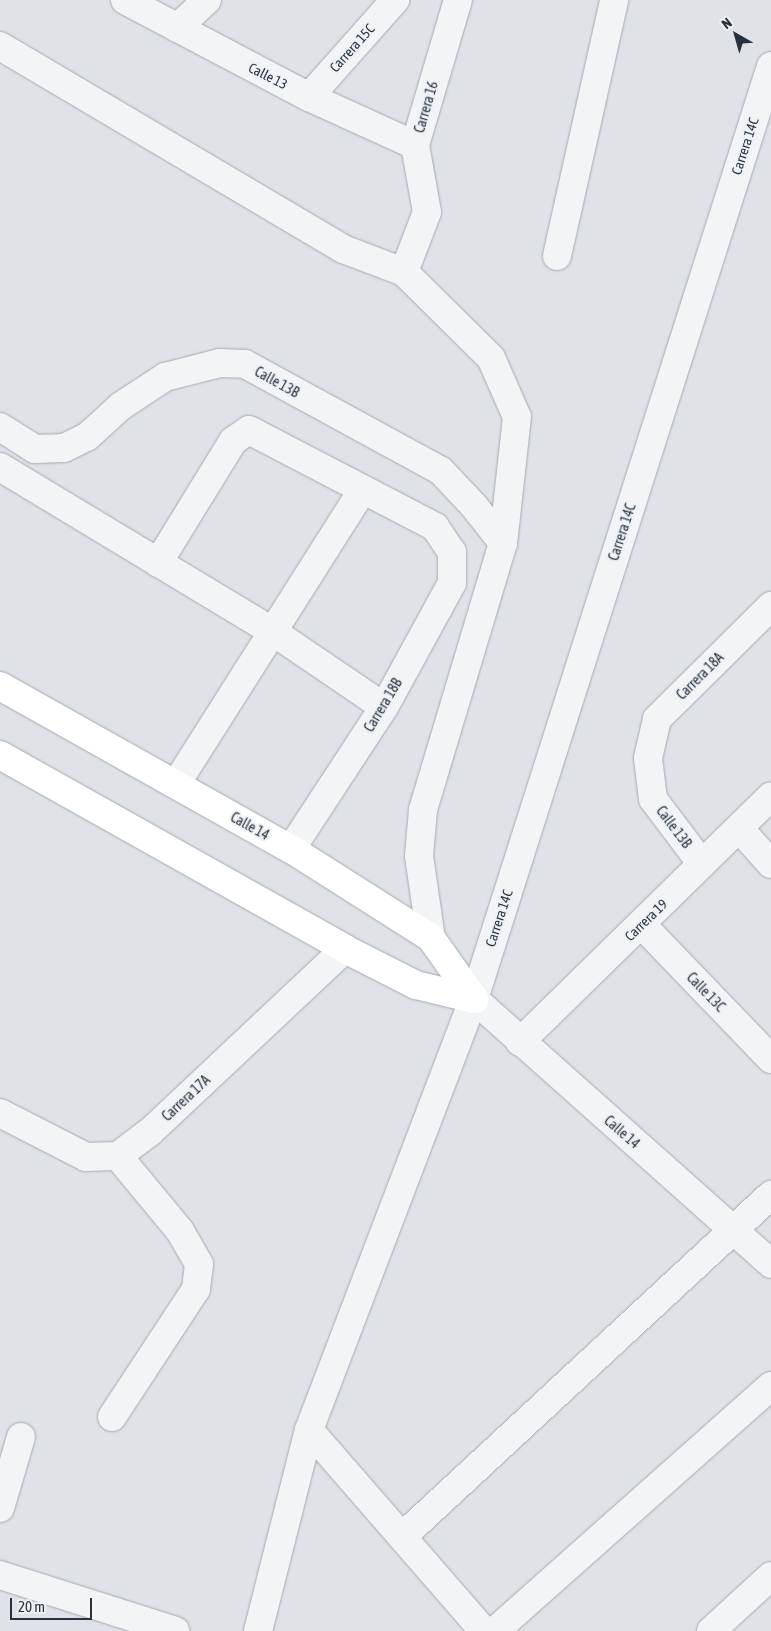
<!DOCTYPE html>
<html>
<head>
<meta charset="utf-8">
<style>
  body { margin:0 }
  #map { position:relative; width:771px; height:1631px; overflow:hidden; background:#dfe3e8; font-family:"Asap Condensed",sans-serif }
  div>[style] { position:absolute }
  .roads { filter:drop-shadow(0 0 1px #a4aab2) drop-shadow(0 0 1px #a4aab2) }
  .minor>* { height:28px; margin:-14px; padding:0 14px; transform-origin:14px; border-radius:14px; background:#f2f4f6 }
  .tertiary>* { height:28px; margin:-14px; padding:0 14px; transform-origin:14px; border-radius:14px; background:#f2f4f6 }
  .secondary>* { height:28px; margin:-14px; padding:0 14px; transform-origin:14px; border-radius:14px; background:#fff }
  span { translate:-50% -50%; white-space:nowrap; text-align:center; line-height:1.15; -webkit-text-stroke:4.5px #eef2f6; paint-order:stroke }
  .street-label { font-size:14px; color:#28323f }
  .north { position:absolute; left:711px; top:10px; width:50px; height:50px; -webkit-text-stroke:4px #eef2f6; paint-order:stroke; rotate:322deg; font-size:14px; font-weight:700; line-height:20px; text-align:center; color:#28323f }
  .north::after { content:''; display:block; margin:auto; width:18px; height:22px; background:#28323f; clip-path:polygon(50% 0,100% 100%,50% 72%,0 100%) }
  .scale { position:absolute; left:10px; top:1598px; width:82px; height:22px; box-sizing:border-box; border:2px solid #28323f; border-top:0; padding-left:6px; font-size:15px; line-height:18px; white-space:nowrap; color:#28323f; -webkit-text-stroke:4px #eef2f6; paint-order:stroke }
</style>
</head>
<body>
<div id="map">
  <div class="roads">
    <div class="minor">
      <i style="left:125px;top:0;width:208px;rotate:27.8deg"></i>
      <i style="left:309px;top:97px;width:116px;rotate:24.4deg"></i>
      <i style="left:177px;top:28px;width:41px;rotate:-43deg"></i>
      <i style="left:0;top:46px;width:399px;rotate:30.6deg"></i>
      <i style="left:343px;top:249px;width:65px;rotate:20.7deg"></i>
      <i style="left:404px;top:272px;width:122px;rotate:44.7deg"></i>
      <i style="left:491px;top:358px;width:64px;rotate:66.2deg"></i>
      <i style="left:517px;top:417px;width:127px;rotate:96.3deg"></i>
      <i style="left:503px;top:543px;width:279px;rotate:106.7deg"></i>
      <i style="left:423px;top:810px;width:46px;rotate:95deg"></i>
      <i style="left:419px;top:856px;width:83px;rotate:81.7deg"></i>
      <i style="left:309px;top:97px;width:130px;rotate:-48.4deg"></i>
      <i style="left:557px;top:256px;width:262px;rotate:-77.4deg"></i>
      <i style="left:404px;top:272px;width:64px;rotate:-69deg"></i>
      <i style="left:427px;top:212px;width:68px;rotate:-100.2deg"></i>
      <i style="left:415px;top:145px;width:151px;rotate:-73.5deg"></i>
      <i style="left:0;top:427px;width:41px;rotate:32.2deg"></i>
      <i style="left:35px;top:449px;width:29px;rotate:-2deg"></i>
      <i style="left:64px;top:448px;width:25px;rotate:-26deg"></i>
      <i style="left:87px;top:437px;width:46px;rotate:-42.4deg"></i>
      <i style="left:121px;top:406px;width:53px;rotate:-33.4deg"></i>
      <i style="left:165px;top:377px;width:57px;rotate:-14.3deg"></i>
      <i style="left:220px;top:363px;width:25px;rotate:2deg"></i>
      <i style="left:245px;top:364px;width:223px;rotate:28.6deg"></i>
      <i style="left:441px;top:471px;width:48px;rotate:46.7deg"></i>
      <i style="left:474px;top:506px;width:47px;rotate:51.9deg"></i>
      <i style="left:0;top:467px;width:318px;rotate:31.1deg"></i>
      <i style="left:272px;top:631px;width:135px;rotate:34.2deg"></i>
      <i style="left:158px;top:563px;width:143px;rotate:-58.4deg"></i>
      <i style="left:233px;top:441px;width:19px;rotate:-35deg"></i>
      <i style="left:249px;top:430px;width:210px;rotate:27.5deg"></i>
      <i style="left:435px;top:527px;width:30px;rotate:56deg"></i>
      <i style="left:452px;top:552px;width:31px;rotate:90deg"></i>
      <i style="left:452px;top:583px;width:141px;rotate:118.7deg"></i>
      <i style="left:384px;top:707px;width:170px;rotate:123.2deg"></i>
      <i style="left:176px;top:784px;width:349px;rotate:-57.6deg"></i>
      <i style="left:739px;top:828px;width:48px;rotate:48.4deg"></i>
      <i style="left:702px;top:864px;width:81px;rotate:-127deg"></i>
      <i style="left:653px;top:799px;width:41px;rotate:-97deg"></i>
      <i style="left:648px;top:758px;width:40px;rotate:-77deg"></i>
      <i style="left:657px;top:719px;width:161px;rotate:-44.7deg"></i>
      <i style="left:642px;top:925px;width:186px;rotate:46.1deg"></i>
      <i style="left:520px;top:1042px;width:351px;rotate:-44.4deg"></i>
      <i style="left:0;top:1113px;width:97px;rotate:27.1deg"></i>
      <i style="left:86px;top:1157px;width:32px;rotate:-2deg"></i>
      <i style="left:118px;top:1156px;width:41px;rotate:-37.1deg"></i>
      <i style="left:151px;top:1131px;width:266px;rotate:-43.2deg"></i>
      <i style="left:112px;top:1417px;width:153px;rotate:-56.7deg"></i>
      <i style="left:196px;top:1289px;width:25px;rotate:-83deg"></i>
      <i style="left:199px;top:1264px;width:38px;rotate:-120deg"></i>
      <i style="left:180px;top:1231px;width:97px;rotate:-129.6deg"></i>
      <i style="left:309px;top:1430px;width:267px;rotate:49deg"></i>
      <i style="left:0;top:1508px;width:74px;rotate:-73.5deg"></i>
      <i style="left:403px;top:1536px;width:502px;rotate:-42.82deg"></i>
      <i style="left:0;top:1575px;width:184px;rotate:17.7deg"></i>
      <i style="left:258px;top:1631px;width:207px;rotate:-75.8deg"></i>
      <i style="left:309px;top:1430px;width:462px;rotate:-69.1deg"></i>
      <i style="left:474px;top:999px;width:979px;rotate:-72.34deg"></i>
      <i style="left:495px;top:1631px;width:369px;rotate:-41.6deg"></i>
      <i style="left:711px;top:1631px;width:81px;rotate:-42.5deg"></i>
    </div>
    <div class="tertiary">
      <i style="left:474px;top:999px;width:398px;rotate:41.7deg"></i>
    </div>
    <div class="secondary">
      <i style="left:0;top:686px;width:334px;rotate:29.3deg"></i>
      <i style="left:291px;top:849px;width:166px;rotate:32.4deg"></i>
      <i style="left:431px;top:938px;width:75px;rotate:54.8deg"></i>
      <i style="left:0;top:755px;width:396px;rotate:29.3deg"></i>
      <i style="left:345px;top:949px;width:80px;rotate:26.9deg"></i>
      <i style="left:416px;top:985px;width:60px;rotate:13.6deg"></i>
    </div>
  </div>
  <div class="street-label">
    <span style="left:352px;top:48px;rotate:-48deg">Carrera 15C</span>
    <span style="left:268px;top:76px;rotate:27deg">Calle 13</span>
    <span style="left:426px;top:107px;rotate:-74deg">Carrera 16</span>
    <span style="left:745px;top:146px;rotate:-72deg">Carrera 14C</span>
    <span style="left:277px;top:382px;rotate:29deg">Calle 13B</span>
    <span style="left:622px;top:532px;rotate:-72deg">Carrera 14C</span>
    <span style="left:700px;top:676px;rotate:-45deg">Carrera 18A</span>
    <span style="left:383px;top:705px;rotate:-59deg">Carrera 18B</span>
    <span style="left:250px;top:826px;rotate:29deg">Calle 14</span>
    <span style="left:674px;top:827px;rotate:53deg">Calle 13B</span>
    <span style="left:499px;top:918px;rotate:-72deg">Carrera 14C</span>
    <span style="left:646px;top:920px;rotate:-44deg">Carrera 19</span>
    <span style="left:706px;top:992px;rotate:46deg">Calle 13C</span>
    <span style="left:186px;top:1098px;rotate:-43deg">Carrera 17A</span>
    <span style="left:622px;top:1132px;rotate:41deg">Calle 14</span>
  </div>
  <div class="north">N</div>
  <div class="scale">20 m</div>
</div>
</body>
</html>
